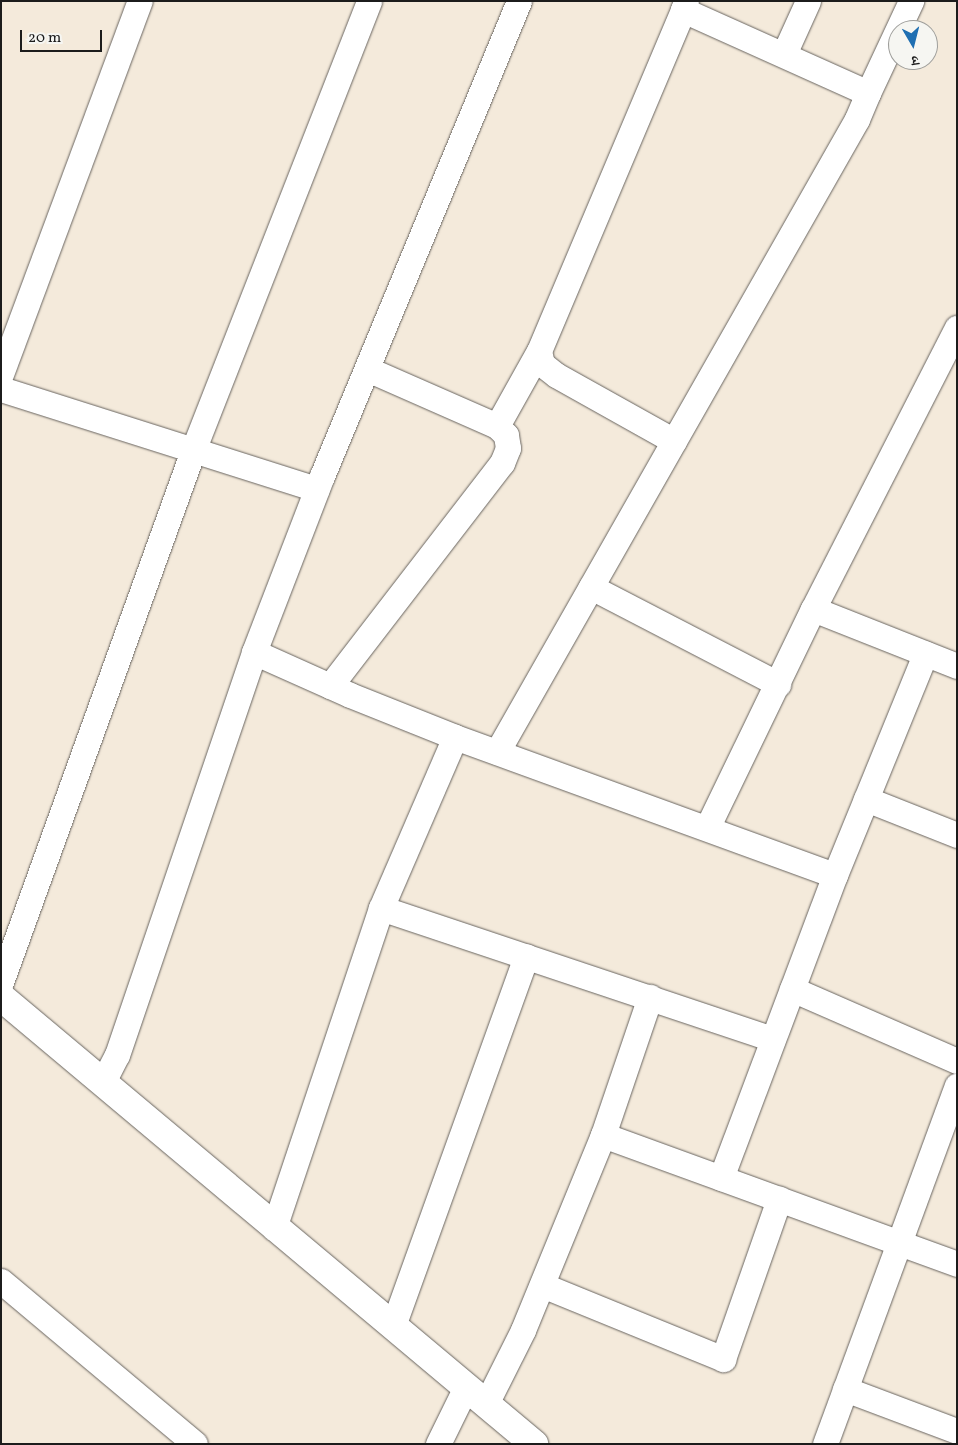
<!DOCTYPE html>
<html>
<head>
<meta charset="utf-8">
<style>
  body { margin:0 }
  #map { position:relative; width:958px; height:1445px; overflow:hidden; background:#f4eadb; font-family:Vollkorn,"Noto Serif Devanagari",serif }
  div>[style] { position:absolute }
  .roads { filter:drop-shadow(0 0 1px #68645f) drop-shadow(0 0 1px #68645f) }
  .minor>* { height:25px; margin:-12.5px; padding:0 12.5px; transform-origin:12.5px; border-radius:12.5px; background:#fff }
  .tertiary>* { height:28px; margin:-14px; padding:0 14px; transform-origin:14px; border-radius:14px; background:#fff }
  span { translate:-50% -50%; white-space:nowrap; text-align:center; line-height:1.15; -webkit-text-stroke:4px #f6f6f2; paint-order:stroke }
  .frame { position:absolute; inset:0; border:2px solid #1c1c1c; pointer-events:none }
  .north { position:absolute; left:888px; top:20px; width:50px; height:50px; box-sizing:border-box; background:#f6f6f2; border:1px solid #9f9f9c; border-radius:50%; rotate:172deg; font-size:14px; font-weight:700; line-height:20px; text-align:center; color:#1c1c1c }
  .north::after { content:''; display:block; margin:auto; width:18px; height:22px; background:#1f6fb2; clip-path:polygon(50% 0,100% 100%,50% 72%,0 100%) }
  .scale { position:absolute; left:20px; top:30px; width:82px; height:22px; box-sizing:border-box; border:2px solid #1c1c1c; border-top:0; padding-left:6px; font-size:15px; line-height:18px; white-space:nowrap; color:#1c1c1c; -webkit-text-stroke:4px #f6f6f2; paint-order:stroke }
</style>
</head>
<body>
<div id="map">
  <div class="roads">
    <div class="minor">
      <i style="left:784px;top:54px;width:58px;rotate:-65.6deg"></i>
      <i style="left:868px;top:93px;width:102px;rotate:-64.9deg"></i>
      <i style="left:1px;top:374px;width:398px;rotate:-69.6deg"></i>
      <i style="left:1px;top:389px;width:331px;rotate:17.6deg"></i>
      <i style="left:497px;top:426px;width:86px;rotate:-60.8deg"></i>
      <i style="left:674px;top:441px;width:135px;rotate:-150.8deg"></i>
      <i style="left:556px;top:375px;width:18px;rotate:-142deg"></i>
      <i style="left:542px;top:364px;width:13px;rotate:-103deg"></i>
      <i style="left:539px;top:351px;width:370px;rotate:-67.1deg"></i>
      <i style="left:591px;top:587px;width:211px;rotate:27.4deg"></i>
      <i style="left:813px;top:609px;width:316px;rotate:-62.9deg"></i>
      <i style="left:254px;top:652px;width:105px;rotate:24.1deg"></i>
      <i style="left:350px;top:695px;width:113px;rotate:21.8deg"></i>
      <i style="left:455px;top:737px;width:404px;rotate:20deg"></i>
      <i style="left:330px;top:686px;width:282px;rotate:-52.4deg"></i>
      <i style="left:502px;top:463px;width:16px;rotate:-68deg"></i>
      <i style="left:508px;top:448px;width:13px;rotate:-99deg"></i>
      <i style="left:506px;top:435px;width:13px;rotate:-135deg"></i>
      <i style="left:497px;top:426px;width:142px;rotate:-156.3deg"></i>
      <i style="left:497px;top:752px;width:728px;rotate:-60.37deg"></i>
      <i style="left:857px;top:119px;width:28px;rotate:-67deg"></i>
      <i style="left:868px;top:93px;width:203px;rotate:-155.8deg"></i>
      <i style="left:683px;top:10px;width:9px;rotate:-72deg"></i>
      <i style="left:866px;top:799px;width:98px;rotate:21.6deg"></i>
      <i style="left:707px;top:828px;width:243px;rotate:-64.2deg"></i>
      <i style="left:813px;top:609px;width:155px;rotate:21.6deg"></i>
      <i style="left:381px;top:908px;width:413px;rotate:18.5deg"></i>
      <i style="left:1px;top:982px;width:568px;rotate:-70.13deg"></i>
      <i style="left:194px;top:448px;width:480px;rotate:-68.6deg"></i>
      <i style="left:792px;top:989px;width:180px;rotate:23.6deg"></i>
      <i style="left:104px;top:1080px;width:28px;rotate:-63deg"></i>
      <i style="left:117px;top:1055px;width:426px;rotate:-71.2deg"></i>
      <i style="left:254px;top:652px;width:189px;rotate:-68.9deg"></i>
      <i style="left:322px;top:476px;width:514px;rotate:-67.47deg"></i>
      <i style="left:603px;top:1135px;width:146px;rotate:-71.2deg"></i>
      <i style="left:721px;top:1178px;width:324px;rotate:-69.4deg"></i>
      <i style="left:835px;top:875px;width:239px;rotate:-67.8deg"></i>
      <i style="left:274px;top:1228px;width:337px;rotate:-71.5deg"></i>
      <i style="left:381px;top:908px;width:186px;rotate:-66.6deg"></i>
      <i style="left:1px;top:1281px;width:253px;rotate:40deg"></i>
      <i style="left:542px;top:1285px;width:196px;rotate:22.2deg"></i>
      <i style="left:723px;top:1359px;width:170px;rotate:-70.7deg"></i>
      <i style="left:393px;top:1326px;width:393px;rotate:-70.2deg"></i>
      <i style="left:845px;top:1389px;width:120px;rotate:20.6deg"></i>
      <i style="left:486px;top:1404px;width:83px;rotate:-63.4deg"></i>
      <i style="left:523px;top:1330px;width:211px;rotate:-67.7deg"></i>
      <i style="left:603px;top:1135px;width:377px;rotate:20deg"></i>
      <i style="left:438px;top:1444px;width:64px;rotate:-63.8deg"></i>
      <i style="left:825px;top:1444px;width:382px;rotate:-69.8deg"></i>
    </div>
    <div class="tertiary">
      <i style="left:1px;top:997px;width:696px;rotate:39.98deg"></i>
    </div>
  </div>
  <div class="frame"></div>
  <div class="north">उ</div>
  <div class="scale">20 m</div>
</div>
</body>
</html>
